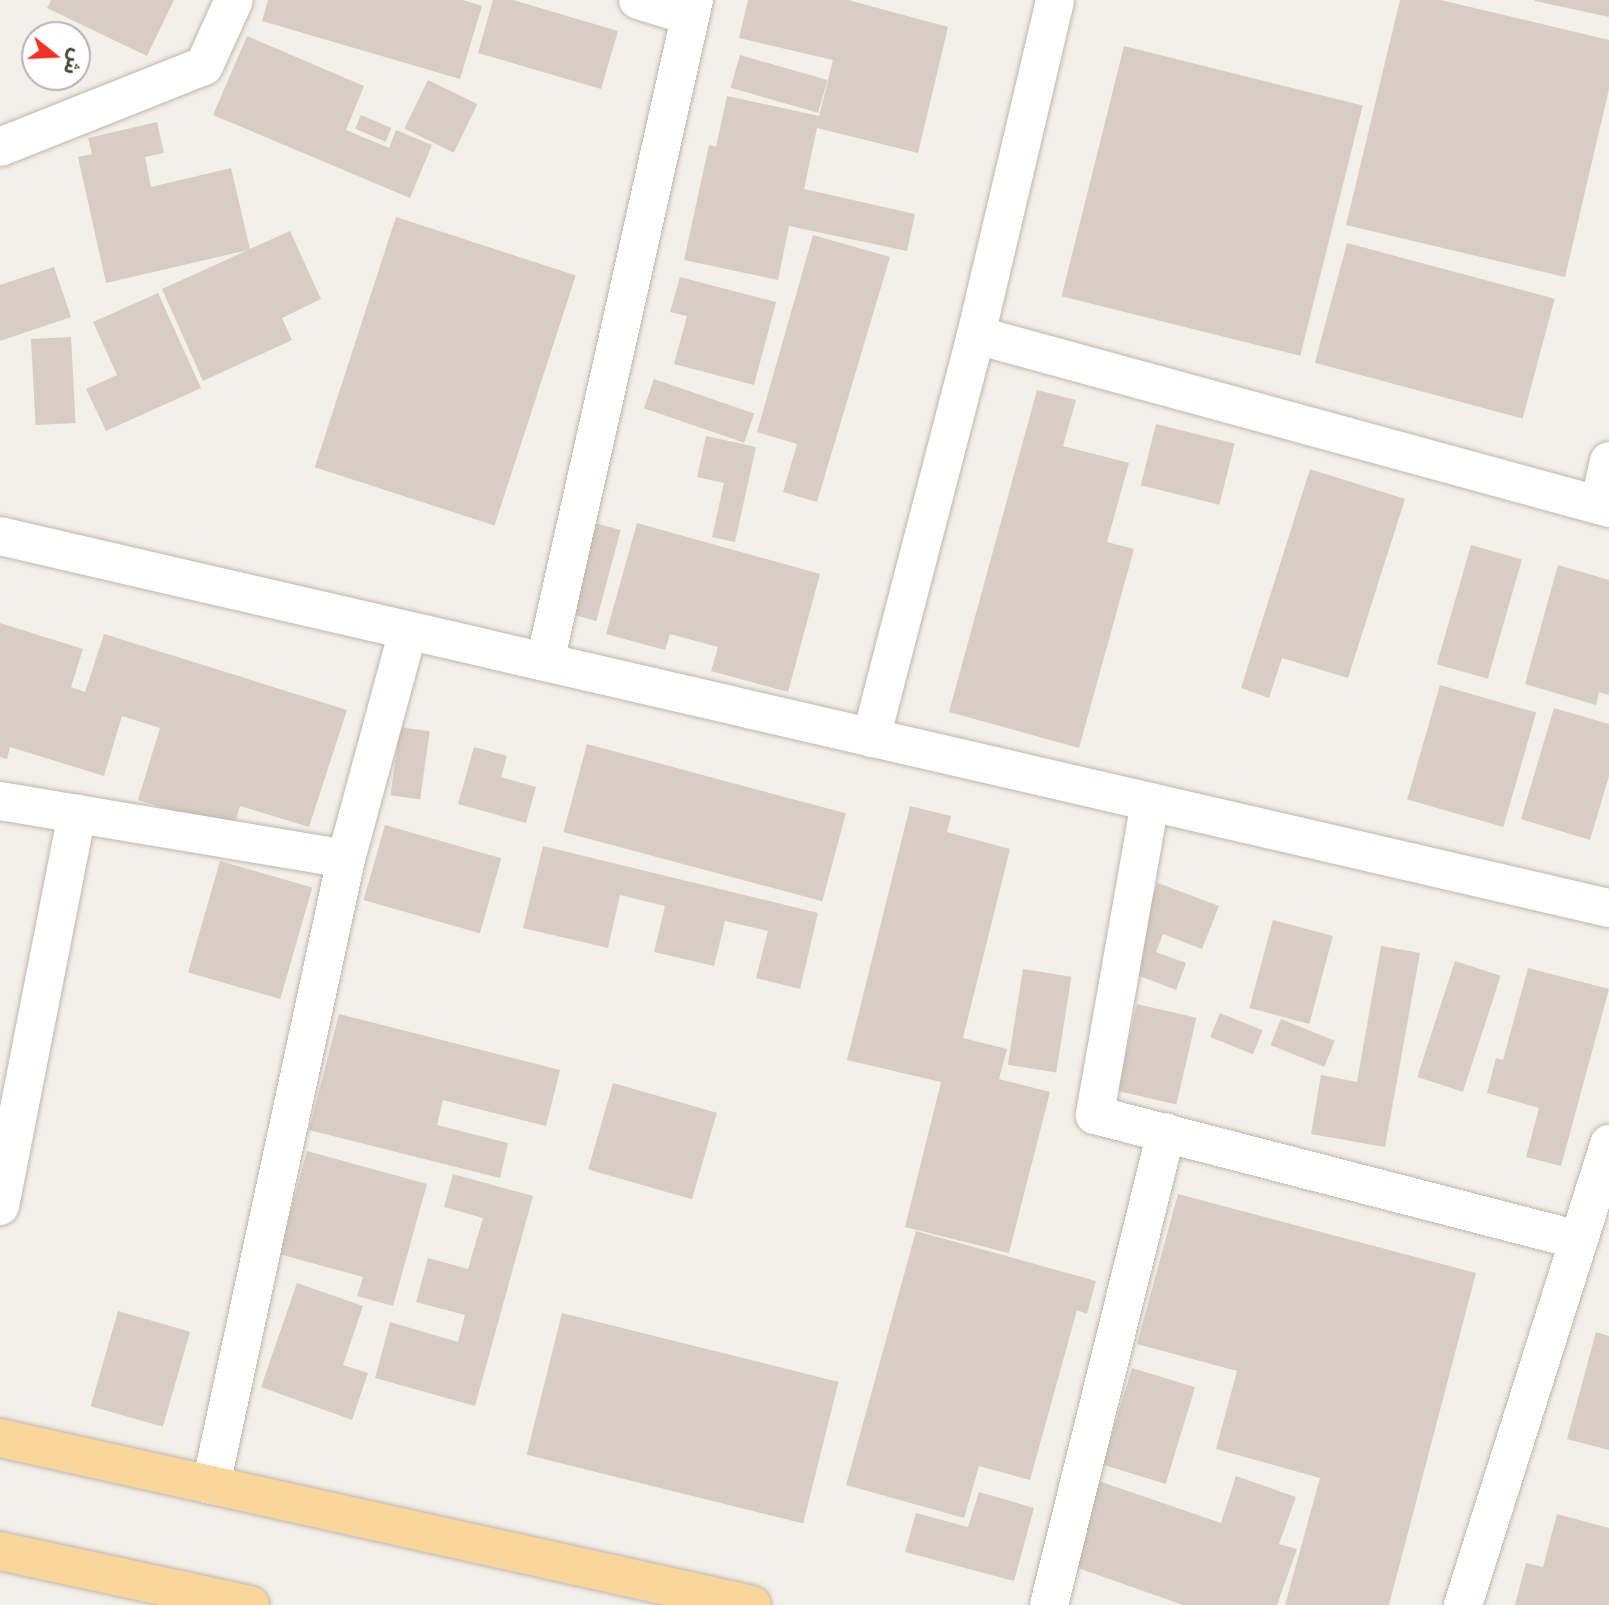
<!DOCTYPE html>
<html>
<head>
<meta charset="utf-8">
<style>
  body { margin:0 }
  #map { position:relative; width:1609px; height:1605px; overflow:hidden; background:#f3efe9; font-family:"Archivo Narrow","Noto Sans Arabic",sans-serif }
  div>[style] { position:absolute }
  .building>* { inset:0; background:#d8cdc2; transform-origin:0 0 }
  .roads { filter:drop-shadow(0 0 2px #bfb6ac) drop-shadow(0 0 2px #bfb6ac) }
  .minor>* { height:38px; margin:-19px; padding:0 19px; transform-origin:19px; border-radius:19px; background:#fff }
  .major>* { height:38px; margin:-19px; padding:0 19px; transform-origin:19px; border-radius:19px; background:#f9d79c }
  span { translate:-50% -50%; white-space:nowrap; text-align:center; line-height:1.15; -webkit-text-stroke:5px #fff; paint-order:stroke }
  .north { position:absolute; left:21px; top:21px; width:70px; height:70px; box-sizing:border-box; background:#fff; border:2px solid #b5b3af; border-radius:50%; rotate:108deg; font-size:19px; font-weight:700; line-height:28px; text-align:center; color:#474037 }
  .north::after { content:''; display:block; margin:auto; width:24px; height:32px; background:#ef3224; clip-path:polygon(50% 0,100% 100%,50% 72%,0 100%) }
</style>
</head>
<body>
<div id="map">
  <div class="building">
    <i style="clip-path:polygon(51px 0,174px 0,147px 56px,47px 8px)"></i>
    <i style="clip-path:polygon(268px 0,463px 0,482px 6px,460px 79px,262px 21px)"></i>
    <i style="clip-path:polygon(493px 0,513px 0,618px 31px,601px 89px,478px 53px)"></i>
    <i style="clip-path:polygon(748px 0,848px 0,948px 27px,918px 153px,817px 128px,804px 189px,915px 214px,907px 251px,789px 226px,778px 280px,684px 260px,709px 145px,716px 147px,727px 96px,819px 116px,833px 60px,739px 38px)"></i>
    <i style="clip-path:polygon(1400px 0,1441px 0,1609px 40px,1609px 89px,1565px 277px,1346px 225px)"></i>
    <i style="clip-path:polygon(1535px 0,1609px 0,1609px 17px,1535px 1px)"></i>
    <i style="clip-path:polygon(247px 36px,364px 86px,346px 130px,389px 148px,396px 130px,432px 145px,410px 198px,213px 115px)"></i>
    <i style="left:1124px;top:46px;width:246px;height:258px;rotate:14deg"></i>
    <i style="left:740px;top:55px;width:91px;height:34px;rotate:16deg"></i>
    <i style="left:428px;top:80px;width:55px;height:54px;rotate:26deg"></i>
    <i style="left:361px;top:115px;width:33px;height:15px;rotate:23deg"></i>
    <i style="clip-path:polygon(157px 122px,164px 153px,145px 157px,151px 187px,231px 168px,250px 249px,290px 231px,321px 299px,282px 318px,292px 340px,203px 381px,162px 289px,248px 250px,106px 283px,78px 157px,92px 154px,88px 138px)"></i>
    <i style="left:396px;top:217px;width:189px;height:263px;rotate:18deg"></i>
    <i style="clip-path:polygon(813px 235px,890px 257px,817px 502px,783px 492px,797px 444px,757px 432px)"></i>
    <i style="left:1347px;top:243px;width:215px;height:124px;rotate:15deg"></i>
    <i style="clip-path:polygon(54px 267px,71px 317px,0 341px,0 285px)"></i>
    <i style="clip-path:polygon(680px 277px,776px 302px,754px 385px,674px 364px,687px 316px,670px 312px)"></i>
    <i style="clip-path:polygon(158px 293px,201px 388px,106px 431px,86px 389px,117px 375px,93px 322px)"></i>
    <i style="left:71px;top:337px;width:86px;height:40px;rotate:87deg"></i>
    <i style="left:654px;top:379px;width:106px;height:31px;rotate:19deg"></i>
    <i style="clip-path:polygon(1037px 390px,1076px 400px,1063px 446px,1129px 463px,1107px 542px,1134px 549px,1079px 748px,949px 712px)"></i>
    <i style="left:1156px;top:424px;width:81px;height:63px;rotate:14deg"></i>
    <i style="clip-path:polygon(706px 436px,756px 447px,735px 542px,712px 537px,724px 483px,697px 477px)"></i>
    <i style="clip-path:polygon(1310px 469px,1405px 499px,1348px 678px,1282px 658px,1269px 698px,1241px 688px)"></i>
    <i style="left:583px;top:520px;width:39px;height:94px;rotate:15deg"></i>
    <i style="clip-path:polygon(637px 523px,820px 574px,788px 692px,711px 671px,718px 647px,670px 634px,665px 650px,606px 634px)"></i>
    <i style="left:1471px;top:545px;width:53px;height:124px;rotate:16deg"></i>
    <i style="clip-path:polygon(1558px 565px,1609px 580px,1609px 695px,1599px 692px,1596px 705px,1525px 684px)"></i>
    <i style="clip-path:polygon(0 623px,83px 649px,71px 687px,85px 692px,104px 634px,347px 710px,309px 827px,240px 806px,233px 830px,138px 800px,160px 728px,122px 716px,104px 776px,10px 747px,7px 759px,0 757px)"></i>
    <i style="left:1440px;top:685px;width:100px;height:119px;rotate:16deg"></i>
    <i style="clip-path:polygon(1554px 708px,1609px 724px,1609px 776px,1590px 840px,1521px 819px)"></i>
    <i style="left:400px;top:727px;width:30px;height:69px;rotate:8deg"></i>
    <i style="left:587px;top:744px;width:268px;height:91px;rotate:15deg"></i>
    <i style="clip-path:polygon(474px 747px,507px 756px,501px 777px,536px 787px,526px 823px,458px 804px)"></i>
    <i style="clip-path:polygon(910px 806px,951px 816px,947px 832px,1010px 849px,963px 1038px,1007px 1049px,999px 1079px,1050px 1092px,1009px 1253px,905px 1227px,941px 1082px,847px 1060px)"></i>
    <i style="left:385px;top:825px;width:121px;height:78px;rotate:16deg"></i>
    <i style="clip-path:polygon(543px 846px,818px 913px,800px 989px,756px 978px,768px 931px,725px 921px,714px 966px,654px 952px,665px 906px,620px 895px,608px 948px,523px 928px)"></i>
    <i style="left:220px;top:861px;width:96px;height:116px;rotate:16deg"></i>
    <i style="clip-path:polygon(1158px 883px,1219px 906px,1202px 949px,1163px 934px,1156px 952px,1186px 963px,1176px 990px,1124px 970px)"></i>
    <i style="left:1273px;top:920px;width:62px;height:91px;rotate:15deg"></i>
    <i style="clip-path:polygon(1381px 946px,1420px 953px,1385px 1147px,1311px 1134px,1321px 1075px,1357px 1082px)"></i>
    <i style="left:1455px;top:961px;width:48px;height:122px;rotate:18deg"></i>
    <i style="clip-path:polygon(1528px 968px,1609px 989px,1561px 1166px,1526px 1157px,1539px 1108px,1487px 1093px,1496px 1058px,1503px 1060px)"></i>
    <i style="left:1023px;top:969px;width:49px;height:97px;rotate:9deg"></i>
    <i style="left:1137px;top:1004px;width:61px;height:89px;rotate:13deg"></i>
    <i style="left:1220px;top:1013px;width:46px;height:26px;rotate:22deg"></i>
    <i style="clip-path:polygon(339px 1014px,560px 1070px,546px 1126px,443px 1100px,437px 1125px,508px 1143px,500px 1178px,309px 1130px)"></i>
    <i style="left:1281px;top:1019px;width:58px;height:28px;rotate:22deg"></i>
    <i style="left:613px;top:1083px;width:108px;height:90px;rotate:16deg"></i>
    <i style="clip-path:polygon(307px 1151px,427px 1184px,393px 1306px,357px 1296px,363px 1277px,279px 1254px)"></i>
    <i style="clip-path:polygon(453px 1174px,533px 1196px,475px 1406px,375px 1378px,390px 1322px,458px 1342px,465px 1315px,416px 1302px,428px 1258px,468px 1269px,483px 1218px,444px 1207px)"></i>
    <i style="clip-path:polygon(1178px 1194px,1476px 1273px,1389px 1605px,1285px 1605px,1320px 1478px,1216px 1449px,1237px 1371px,1137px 1344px)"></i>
    <i style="clip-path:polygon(916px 1231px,1096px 1281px,1087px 1314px,1077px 1310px,1030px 1480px,979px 1466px,964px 1518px,846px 1485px)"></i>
    <i style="clip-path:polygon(297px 1283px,363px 1306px,343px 1365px,368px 1373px,352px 1420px,261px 1387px)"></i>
    <i style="left:118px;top:1311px;width:75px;height:99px;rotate:16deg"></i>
    <i style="left:562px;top:1313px;width:285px;height:146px;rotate:14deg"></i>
    <i style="clip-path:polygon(1596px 1332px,1609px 1336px,1609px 1450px,1567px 1439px)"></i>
    <i style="left:1132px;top:1368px;width:66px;height:101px;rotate:17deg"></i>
    <i style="clip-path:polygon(1236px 1476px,1296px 1497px,1279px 1544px,1297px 1549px,1277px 1605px,1183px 1605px,1061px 1562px,1090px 1478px,1221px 1523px)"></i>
    <i style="clip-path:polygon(979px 1492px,1034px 1508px,1014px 1581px,905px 1552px,916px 1513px,968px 1527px)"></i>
    <i style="clip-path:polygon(1557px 1514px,1609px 1528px,1609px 1605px,1515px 1605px,1526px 1563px,1543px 1567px)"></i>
  </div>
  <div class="roads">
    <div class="minor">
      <i style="left:638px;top:0;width:54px;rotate:17.1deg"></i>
      <i style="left:0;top:147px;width:219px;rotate:-21.7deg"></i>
      <i style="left:204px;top:66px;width:72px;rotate:-65.6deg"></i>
      <i style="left:976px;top:335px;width:656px;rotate:15.29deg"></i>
      <i style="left:1599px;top:505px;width:45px;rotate:-77.2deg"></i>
      <i style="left:0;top:536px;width:1651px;rotate:13.02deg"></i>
      <i style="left:545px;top:662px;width:679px;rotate:-77.32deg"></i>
      <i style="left:871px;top:738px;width:416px;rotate:-75.4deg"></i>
      <i style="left:976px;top:335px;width:344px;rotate:-76.7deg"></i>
      <i style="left:0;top:801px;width:351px;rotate:9.5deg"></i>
      <i style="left:1150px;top:802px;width:318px;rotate:100deg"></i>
      <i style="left:1095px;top:1115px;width:499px;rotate:14.5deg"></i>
      <i style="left:0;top:1206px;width:400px;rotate:-78.9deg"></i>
      <i style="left:211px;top:1485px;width:640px;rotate:-77.83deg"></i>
      <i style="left:346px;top:859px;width:236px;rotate:-74.8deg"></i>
      <i style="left:1049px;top:1605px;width:487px;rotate:-76.1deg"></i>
      <i style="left:1463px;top:1605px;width:484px;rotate:-72.4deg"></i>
    </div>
    <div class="major">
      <i style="left:0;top:1438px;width:770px;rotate:12.52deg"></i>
      <i style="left:0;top:1551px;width:256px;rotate:12.2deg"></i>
    </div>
  </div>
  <div class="north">ش</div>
</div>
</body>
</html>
